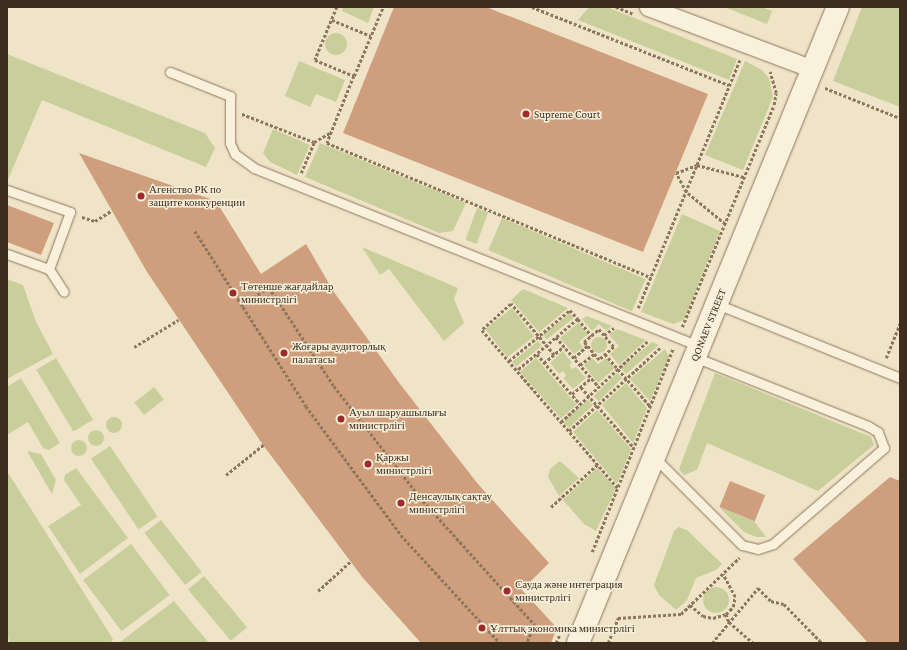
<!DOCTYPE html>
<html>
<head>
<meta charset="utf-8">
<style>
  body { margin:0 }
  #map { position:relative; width:907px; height:650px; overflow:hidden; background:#f0e4c8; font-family:"Crimson Pro",serif }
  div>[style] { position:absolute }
  .green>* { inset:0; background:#c9cf9b; transform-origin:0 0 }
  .round { border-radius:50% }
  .building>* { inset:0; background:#cf9f7d; transform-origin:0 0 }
  .path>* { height:2.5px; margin-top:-1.25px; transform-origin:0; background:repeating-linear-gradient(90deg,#8d765c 0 3px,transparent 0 5px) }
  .roads { filter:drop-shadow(0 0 1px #8d765c) drop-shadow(0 0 1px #8d765c) }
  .lane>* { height:9px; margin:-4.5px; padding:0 4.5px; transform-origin:4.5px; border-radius:4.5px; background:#faf1dc }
  .street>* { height:17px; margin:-8.5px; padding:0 8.5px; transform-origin:8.5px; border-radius:8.5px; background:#faf1dc }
  .secondary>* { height:22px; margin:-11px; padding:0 11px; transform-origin:11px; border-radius:11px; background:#faf1dc }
  .dots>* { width:11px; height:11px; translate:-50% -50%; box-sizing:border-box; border:2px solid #f7eed8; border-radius:50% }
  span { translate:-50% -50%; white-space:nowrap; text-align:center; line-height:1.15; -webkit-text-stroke:3px #f7eed8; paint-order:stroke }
  .poi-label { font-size:11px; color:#3d2e20 }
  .left { translate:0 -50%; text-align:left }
  .street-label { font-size:11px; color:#3d2e20 }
  .frame { position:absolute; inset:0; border:8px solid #3d2e20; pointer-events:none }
</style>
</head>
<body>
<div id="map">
  <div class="green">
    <i style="clip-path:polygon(343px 7px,374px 7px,368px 23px,342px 11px)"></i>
    <i style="clip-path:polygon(589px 7px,607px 7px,737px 59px,729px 80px,578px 20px)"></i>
    <i style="clip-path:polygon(724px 7px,761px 7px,772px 11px,767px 24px)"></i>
    <i style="clip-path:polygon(862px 7px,900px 7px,900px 107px,833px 81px)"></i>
    <i class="round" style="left:325px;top:33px;width:22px;height:22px"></i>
    <i style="clip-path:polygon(7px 54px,205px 133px,215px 148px,206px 167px,42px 100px,7px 182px)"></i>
    <i style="clip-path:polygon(299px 61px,345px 80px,336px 102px,316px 94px,310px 107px,285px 96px)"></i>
    <i style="clip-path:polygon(745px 61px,762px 70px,769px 78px,773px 97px,743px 170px,705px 155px)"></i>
    <i style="clip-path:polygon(273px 129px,310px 145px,297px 175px,270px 162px,263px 153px)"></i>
    <i style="clip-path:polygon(320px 143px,466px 203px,453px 231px,439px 233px,305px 177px)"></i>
    <i style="left:477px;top:208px;width:12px;height:34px;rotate:20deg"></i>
    <i style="clip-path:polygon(682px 214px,720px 231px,684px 320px,673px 324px,641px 312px)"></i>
    <i style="left:502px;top:218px;width:156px;height:35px;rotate:23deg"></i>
    <i style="clip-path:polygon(362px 247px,458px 288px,454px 299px,464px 323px,444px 341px,389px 269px,380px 275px)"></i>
    <i style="clip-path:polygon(7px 279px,23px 285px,36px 322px,53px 354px,7px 379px)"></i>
    <i style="clip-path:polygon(523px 289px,568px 308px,539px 332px,511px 300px)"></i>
    <i style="left:512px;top:308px;width:36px;height:34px;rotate:52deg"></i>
    <i style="left:570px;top:313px;width:6px;height:35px;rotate:51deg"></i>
    <i style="clip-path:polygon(587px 316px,612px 326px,606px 331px,599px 324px,592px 331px,582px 319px)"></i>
    <i style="clip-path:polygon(578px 323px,588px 334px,579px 342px,583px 347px,574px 354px,560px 338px)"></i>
    <i style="clip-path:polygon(617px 329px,646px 340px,619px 365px,610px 354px,619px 346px,609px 335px)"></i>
    <i class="round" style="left:591px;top:337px;width:16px;height:16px"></i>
    <i style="left:538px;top:341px;width:6px;height:33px;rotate:51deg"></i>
    <i style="clip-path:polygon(652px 342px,659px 345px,626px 374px,621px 368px)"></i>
    <i style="clip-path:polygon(665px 349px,669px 357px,650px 401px,630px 379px)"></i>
    <i style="clip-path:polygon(563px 351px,572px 363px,569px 365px,572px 369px,576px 367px,586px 378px,573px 389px,563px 378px,566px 376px,563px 371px,559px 374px,550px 363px)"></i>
    <i style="left:56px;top:358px;width:72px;height:23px;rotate:59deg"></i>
    <i style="left:536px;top:358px;width:62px;height:21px;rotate:49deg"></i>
    <i style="clip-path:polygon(592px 358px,598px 364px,606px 358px,615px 368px,598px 383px,584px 365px)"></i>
    <i style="left:617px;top:373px;width:7px;height:33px;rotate:45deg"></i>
    <i style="clip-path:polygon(715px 373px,871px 437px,874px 445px,818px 491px,707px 443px,697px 470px,684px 475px,679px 469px)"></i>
    <i style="clip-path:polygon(21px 378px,60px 443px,49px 450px,43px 448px,28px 422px,7px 435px,7px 387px)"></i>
    <i style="clip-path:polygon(626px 383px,647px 408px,633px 443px,602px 405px)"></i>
    <i style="left:154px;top:387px;width:16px;height:25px;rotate:52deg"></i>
    <i style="clip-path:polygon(588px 400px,593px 405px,569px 428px,563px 422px)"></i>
    <i style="clip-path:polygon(597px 410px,631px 449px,617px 484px,573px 432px)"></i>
    <i class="round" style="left:106px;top:417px;width:16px;height:16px"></i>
    <i class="round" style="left:88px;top:430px;width:16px;height:16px"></i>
    <i class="round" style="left:71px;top:440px;width:16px;height:16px"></i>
    <i style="left:110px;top:446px;width:85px;height:23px;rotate:56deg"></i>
    <i style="clip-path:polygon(27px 451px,41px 454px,56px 480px,52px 494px)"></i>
    <i style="clip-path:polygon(560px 461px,579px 478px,559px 496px,548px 477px,550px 469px)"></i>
    <i style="clip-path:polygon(76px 468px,128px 538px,80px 574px,48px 526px,81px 505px,64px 480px,65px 475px)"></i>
    <i style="clip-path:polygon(597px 468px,616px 488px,596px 531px,584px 524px,563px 500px)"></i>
    <i style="clip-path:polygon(7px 471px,113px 639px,111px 643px,10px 643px,7px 635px)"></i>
    <i style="clip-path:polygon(719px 507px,754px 521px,766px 537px,756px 537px,744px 532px)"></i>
    <i style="left:161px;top:520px;width:66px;height:21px;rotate:52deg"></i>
    <i style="clip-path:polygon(679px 527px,687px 530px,722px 564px,716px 570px,696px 578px,687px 600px,676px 610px,659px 595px,654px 585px,674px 531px)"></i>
    <i style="left:131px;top:544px;width:64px;height:60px;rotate:53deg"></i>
    <i style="left:204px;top:576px;width:67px;height:21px;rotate:50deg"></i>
    <i class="round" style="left:703px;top:587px;width:26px;height:26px"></i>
    <i style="clip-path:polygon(174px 601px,209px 643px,120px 643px,120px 642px)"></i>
  </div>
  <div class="building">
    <i style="clip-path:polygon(394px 7px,486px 7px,708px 94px,643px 252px,343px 133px)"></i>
    <i style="clip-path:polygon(79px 153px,216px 201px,261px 274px,306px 244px,334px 292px,400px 384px,478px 484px,549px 563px,522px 590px,557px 628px,551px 643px,421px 643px,363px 578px,263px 445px,147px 272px)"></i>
    <i style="clip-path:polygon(7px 205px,54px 223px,41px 255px,7px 242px)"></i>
    <i style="clip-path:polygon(890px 477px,900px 481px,900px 643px,868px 643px,793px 559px)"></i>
    <i style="left:730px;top:481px;width:38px;height:28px;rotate:22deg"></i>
  </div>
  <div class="path">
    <i style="left:337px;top:7px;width:57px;rotate:112.5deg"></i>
    <i style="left:315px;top:60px;width:42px;rotate:22.3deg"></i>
    <i style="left:354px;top:76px;width:72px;rotate:111.9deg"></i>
    <i style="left:327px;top:143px;width:351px;rotate:22.5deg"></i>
    <i style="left:532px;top:7px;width:212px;rotate:21.6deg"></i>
    <i style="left:616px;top:7px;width:18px;rotate:22deg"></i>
    <i style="left:332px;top:20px;width:42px;rotate:22.3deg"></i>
    <i style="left:354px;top:76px;width:75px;rotate:-67.2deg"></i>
    <i style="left:825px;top:88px;width:81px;rotate:21.8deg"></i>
    <i style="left:242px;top:114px;width:77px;rotate:21.3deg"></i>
    <i style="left:301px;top:173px;width:34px;rotate:-67deg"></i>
    <i style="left:314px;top:142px;width:20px;rotate:-30deg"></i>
    <i style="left:82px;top:217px;width:14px;rotate:17deg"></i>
    <i style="left:95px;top:221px;width:19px;rotate:-32deg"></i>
    <i style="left:725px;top:224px;width:50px;rotate:-140.6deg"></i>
    <i style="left:686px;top:192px;width:21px;rotate:-118deg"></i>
    <i style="left:676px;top:173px;width:22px;rotate:-21deg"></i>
    <i style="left:697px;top:165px;width:49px;rotate:14.3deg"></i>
    <i style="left:195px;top:231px;width:207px;rotate:57.6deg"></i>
    <i style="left:306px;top:406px;width:160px;rotate:53.6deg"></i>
    <i style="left:401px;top:535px;width:147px;rotate:47.5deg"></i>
    <i style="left:241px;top:306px;width:34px;rotate:-34deg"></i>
    <i style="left:269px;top:287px;width:118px;rotate:56.7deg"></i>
    <i style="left:334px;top:386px;width:145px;rotate:52.3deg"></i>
    <i style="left:423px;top:501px;width:167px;rotate:47.9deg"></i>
    <i style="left:535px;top:625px;width:20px;rotate:114deg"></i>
    <i style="left:638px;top:308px;width:269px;rotate:-67.7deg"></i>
    <i style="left:578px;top:319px;width:22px;rotate:51deg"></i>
    <i style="left:682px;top:327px;width:240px;rotate:-67.5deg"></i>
    <i style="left:774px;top:105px;width:12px;rotate:-81deg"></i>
    <i style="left:776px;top:93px;width:22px;rotate:-106deg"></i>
    <i style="left:599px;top:329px;width:23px;rotate:50deg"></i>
    <i style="left:614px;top:347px;width:20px;rotate:139deg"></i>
    <i style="left:599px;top:360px;width:23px;rotate:-130deg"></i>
    <i style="left:584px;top:342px;width:20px;rotate:-41deg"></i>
    <i style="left:604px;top:335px;width:12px;rotate:-35deg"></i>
    <i style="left:556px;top:337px;width:66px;rotate:49.3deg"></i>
    <i style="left:134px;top:347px;width:52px;rotate:-31.5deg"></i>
    <i style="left:537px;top:354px;width:66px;rotate:49.3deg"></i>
    <i style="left:605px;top:354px;width:69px;rotate:49.1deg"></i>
    <i style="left:554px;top:355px;width:67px;rotate:-130.1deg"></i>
    <i style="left:511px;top:304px;width:39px;rotate:138deg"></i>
    <i style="left:482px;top:330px;width:208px;rotate:49.3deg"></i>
    <i style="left:574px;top:358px;width:18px;rotate:-43deg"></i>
    <i style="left:886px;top:358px;width:38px;rotate:-68deg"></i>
    <i style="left:509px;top:361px;width:80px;rotate:-39.9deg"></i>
    <i style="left:570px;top:310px;width:12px;rotate:48deg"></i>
    <i style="left:578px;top:319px;width:80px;rotate:139.6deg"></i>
    <i style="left:544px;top:363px;width:26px;rotate:-40deg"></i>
    <i style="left:580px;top:365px;width:18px;rotate:-38deg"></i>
    <i style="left:581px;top:387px;width:81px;rotate:49deg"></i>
    <i style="left:572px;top:394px;width:25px;rotate:-40deg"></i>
    <i style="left:561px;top:422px;width:119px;rotate:-43deg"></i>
    <i style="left:569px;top:431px;width:125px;rotate:-42.4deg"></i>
    <i style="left:226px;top:475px;width:48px;rotate:-39deg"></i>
    <i style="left:551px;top:507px;width:64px;rotate:-42.5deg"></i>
    <i style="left:592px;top:552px;width:219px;rotate:-68.3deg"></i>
    <i style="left:318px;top:591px;width:45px;rotate:-42.3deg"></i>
    <i style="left:690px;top:605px;width:17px;rotate:40deg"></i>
    <i style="left:703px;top:616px;width:10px;rotate:11deg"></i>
    <i style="left:713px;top:618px;width:14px;rotate:-17deg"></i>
    <i style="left:726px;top:614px;width:10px;rotate:-45deg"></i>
    <i style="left:733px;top:607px;width:10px;rotate:-79deg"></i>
    <i style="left:735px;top:597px;width:26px;rotate:-118deg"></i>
    <i style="left:726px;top:614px;width:9px;rotate:69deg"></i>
    <i style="left:729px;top:622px;width:32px;rotate:41deg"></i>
    <i style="left:556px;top:643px;width:8px;rotate:-67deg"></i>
    <i style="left:608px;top:643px;width:27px;rotate:-68deg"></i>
    <i style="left:618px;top:618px;width:63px;rotate:-3.6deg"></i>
    <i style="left:681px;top:614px;width:81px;rotate:-44deg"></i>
    <i style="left:712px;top:643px;width:72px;rotate:-50.1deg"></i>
    <i style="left:758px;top:588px;width:18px;rotate:45deg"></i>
    <i style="left:771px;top:601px;width:13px;rotate:13deg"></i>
    <i style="left:784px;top:604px;width:54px;rotate:45.7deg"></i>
  </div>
  <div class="roads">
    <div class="lane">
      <i style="left:170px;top:72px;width:65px;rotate:21.8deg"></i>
      <i style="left:230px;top:96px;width:47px;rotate:90deg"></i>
      <i style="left:230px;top:143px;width:12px;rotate:66deg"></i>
      <i style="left:235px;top:154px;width:24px;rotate:36deg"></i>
      <i style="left:254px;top:168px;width:479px;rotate:21.8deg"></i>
      <i style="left:7px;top:190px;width:67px;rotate:19.2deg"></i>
      <i style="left:70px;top:212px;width:61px;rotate:110.2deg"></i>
      <i style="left:7px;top:254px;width:45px;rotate:19.7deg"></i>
      <i style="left:49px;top:269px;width:27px;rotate:57deg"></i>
      <i style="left:717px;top:304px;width:197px;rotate:22deg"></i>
      <i style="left:655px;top:458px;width:123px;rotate:45deg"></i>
      <i style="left:742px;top:545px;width:16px;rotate:14deg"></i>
      <i style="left:758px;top:549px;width:16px;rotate:-18deg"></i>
      <i style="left:773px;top:544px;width:147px;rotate:-40.9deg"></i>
      <i style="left:884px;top:448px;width:17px;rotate:-111deg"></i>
      <i style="left:878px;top:432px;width:12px;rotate:-149deg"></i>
      <i style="left:868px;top:426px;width:186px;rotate:-158.3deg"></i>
    </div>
    <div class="street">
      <i style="left:648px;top:7px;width:176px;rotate:20.6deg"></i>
    </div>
    <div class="secondary">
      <i style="left:578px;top:643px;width:687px;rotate:-67.77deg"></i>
    </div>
  </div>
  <div class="dots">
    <i style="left:526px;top:114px;background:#9e2a2b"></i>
    <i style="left:141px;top:196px;background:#9e2a2b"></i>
    <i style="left:233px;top:293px;background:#9e2a2b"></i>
    <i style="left:284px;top:353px;background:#9e2a2b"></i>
    <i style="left:341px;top:419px;background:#9e2a2b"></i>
    <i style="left:368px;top:464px;background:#9e2a2b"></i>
    <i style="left:401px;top:503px;background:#9e2a2b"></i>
    <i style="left:507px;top:591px;background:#9e2a2b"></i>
    <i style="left:482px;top:628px;background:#9e2a2b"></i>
  </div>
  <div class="poi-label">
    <span class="left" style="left:534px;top:114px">Supreme Court</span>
    <span class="left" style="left:149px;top:196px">Агенство РК по<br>защите конкуренции</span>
    <span class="left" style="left:241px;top:293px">Төтенше жағдайлар<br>министрлігі</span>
    <span class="left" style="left:292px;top:353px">Жоғары аудиторлық<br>палатасы</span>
    <span class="left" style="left:349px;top:419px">Ауыл шаруашылығы<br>министрлігі</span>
    <span class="left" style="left:376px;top:464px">Қаржы<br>министрлігі</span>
    <span class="left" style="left:409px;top:503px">Денсаулық сақтау<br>министрлігі</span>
    <span class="left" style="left:515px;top:591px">Сауда жəне интеграция<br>министрлігі</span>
    <span class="left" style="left:490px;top:628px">Ұлттық экономика министрлігі</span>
  </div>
  <div class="street-label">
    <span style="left:708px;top:325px;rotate:-68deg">QONAEV STREET</span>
  </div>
  <div class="frame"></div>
</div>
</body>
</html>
